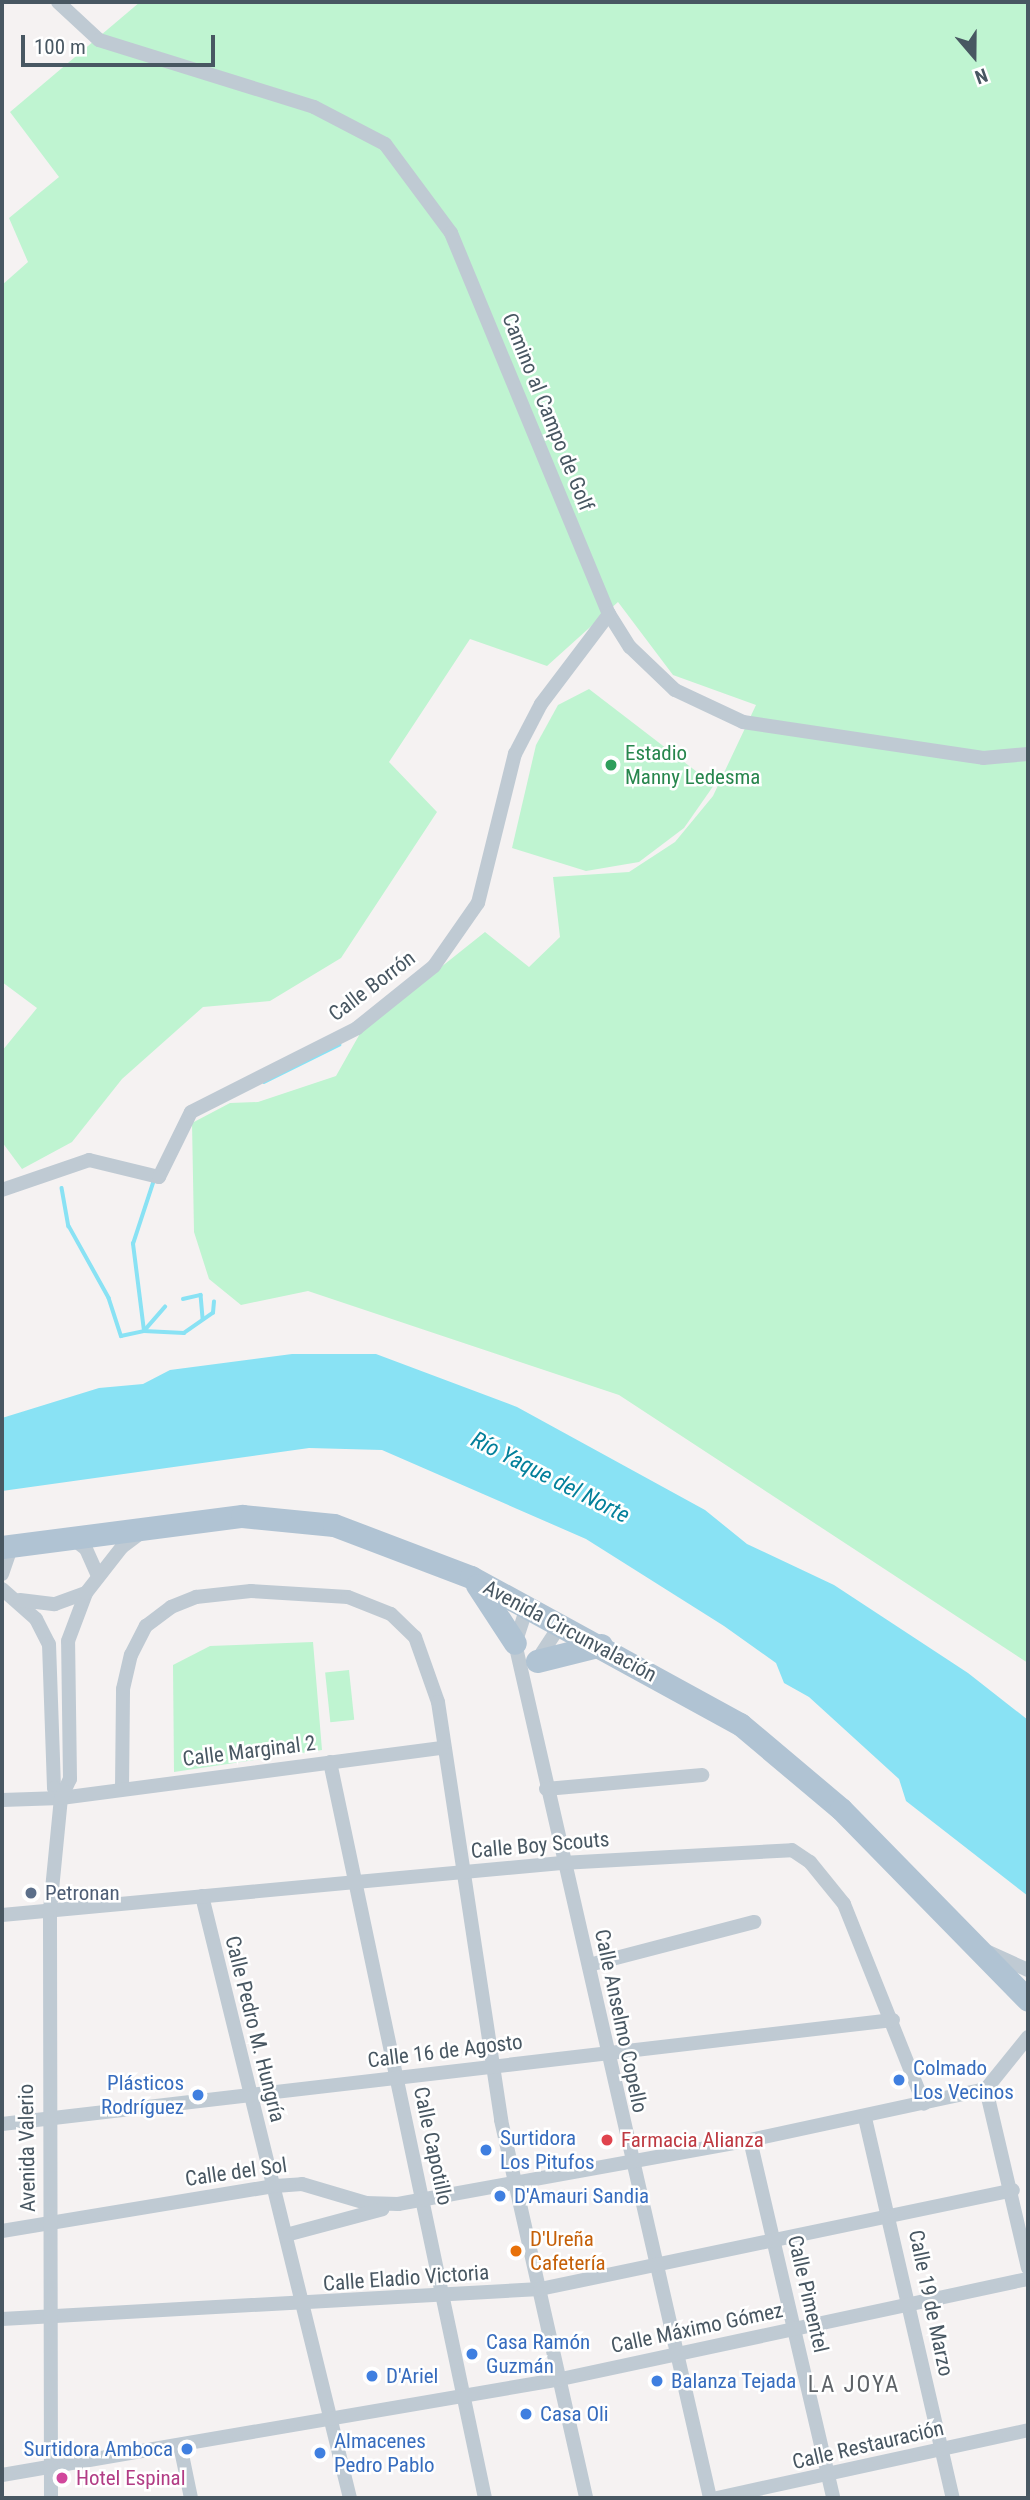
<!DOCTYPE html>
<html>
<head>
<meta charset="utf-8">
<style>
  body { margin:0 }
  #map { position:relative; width:1030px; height:2500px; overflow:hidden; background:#f5f2f2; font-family:"Roboto Condensed",sans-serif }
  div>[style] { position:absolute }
  .green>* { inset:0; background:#bff4d1; transform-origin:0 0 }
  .water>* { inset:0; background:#89e2f4 }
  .stream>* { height:3.5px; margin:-1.75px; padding:0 1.75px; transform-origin:1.75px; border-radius:1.75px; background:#89e2f4 }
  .minor>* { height:14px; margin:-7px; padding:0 7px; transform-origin:7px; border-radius:7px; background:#bfcad3 }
  .primary>* { height:23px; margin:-11.5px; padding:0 11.5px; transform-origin:11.5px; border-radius:11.5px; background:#b0c3d3 }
  .dots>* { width:19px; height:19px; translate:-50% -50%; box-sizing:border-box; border:4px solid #fff; border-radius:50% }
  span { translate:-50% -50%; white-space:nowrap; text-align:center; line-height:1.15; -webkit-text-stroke:5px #fff; paint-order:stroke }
  .street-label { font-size:21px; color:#485762 }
  .leisure-label { font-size:21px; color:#27864d }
  .left { translate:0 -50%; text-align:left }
  .service-label { font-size:21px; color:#4e5e75 }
  .shop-label { font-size:21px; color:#366cbe }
  .right { translate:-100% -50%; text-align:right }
  .health-label { font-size:21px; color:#be3a42 }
  .food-label { font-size:21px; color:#c56008 }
  .hotel-label { font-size:21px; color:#b23c85 }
  .water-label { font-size:23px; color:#03809b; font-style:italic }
  .neighbourhood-label { font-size:23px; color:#5e6368; letter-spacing:2px }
  .frame { position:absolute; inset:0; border:4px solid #485762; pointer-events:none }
  .north { position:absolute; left:939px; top:21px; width:70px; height:70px; -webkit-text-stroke:5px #fff; paint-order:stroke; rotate:160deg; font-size:19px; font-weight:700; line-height:28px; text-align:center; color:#485762 }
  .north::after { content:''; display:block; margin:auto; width:24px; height:32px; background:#485762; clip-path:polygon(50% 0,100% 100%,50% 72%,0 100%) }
  .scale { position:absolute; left:21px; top:35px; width:194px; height:32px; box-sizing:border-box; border:4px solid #485762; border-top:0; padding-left:9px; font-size:21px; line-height:24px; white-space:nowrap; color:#485762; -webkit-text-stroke:5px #fff; paint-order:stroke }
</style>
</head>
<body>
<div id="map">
  <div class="green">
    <i style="clip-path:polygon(140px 2px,1028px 2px,1028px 1663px,619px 1395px,308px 1291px,241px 1305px,209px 1279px,194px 1232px,192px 1123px,230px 1103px,258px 1102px,336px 1076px,362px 1030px,485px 932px,529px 967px,560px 937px,553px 877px,629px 872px,675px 842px,713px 796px,756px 705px,673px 675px,618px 602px,547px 666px,470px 639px,389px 762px,437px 812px,341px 958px,270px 1001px,203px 1007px,122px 1079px,72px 1142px,22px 1169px,2px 1142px,2px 1051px,37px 1008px,2px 982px,2px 285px,28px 262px,9px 218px,59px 177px,10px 112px)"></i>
    <i style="clip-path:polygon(589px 689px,714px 785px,684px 828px,639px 862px,586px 871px,512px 848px,536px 745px,558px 705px)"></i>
    <i style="clip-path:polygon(313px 1642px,322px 1750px,174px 1772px,173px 1665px,210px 1646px)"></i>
    <i style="left:349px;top:1670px;width:50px;height:24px;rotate:84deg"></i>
  </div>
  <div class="water">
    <i style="clip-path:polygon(292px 1354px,376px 1354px,517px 1407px,705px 1510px,747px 1544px,834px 1585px,968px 1673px,1028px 1720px,1028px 1896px,906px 1801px,899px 1779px,809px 1697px,784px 1683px,776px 1663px,724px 1626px,586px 1539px,382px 1450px,309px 1448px,2px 1491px,2px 1418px,99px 1388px,143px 1384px,170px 1370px)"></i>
  </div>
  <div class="stream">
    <i style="left:264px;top:1082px;width:84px;rotate:-26.3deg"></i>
    <i style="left:62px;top:1188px;width:39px;rotate:80deg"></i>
    <i style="left:69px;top:1226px;width:82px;rotate:60.9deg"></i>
    <i style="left:109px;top:1298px;width:40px;rotate:72deg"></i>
    <i style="left:121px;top:1336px;width:24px;rotate:-12deg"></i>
    <i style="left:144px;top:1331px;width:32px;rotate:-49deg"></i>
    <i style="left:183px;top:1299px;width:18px;rotate:-13deg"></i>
    <i style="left:201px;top:1295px;width:24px;rotate:85deg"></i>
    <i style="left:144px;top:1331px;width:88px;rotate:-97.2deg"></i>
    <i style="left:133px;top:1244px;width:67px;rotate:-71.8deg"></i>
    <i style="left:144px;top:1331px;width:40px;rotate:2.9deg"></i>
    <i style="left:184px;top:1333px;width:35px;rotate:-35deg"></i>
    <i style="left:213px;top:1313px;width:11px;rotate:-85deg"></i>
  </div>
  <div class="minor">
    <i style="left:58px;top:2px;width:56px;rotate:42.8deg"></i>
    <i style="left:99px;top:40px;width:225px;rotate:17.3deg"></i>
    <i style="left:314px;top:107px;width:80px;rotate:27.5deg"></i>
    <i style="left:385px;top:144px;width:111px;rotate:53.4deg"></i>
    <i style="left:451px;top:233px;width:412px;rotate:67.5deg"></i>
    <i style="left:609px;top:614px;width:39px;rotate:58deg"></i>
    <i style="left:630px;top:647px;width:62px;rotate:43.7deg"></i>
    <i style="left:675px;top:690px;width:75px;rotate:25.2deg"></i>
    <i style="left:743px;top:722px;width:243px;rotate:8.5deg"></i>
    <i style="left:983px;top:758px;width:45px;rotate:-5.1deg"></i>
    <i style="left:2px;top:1190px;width:92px;rotate:-19deg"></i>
    <i style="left:89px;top:1160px;width:72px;rotate:13.7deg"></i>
    <i style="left:159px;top:1177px;width:72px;rotate:-63.8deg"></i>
    <i style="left:191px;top:1112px;width:186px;rotate:-26.8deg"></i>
    <i style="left:357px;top:1028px;width:99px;rotate:-38.8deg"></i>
    <i style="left:434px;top:966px;width:77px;rotate:-55.1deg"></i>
    <i style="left:478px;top:903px;width:154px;rotate:-76.1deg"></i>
    <i style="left:515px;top:754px;width:56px;rotate:-62.5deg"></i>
    <i style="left:541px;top:704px;width:113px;rotate:-52.9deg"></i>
    <i style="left:69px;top:1536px;width:21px;rotate:37deg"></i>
    <i style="left:86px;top:1549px;width:30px;rotate:66deg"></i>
    <i style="left:2px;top:1574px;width:31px;rotate:-71deg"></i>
    <i style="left:2px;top:1589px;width:45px;rotate:41.4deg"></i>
    <i style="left:36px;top:1619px;width:28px;rotate:63deg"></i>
    <i style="left:49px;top:1644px;width:144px;rotate:88deg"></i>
    <i style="left:54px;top:1788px;width:12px;rotate:55deg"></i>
    <i style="left:20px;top:1600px;width:35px;rotate:7deg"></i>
    <i style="left:55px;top:1604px;width:33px;rotate:-20deg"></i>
    <i style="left:527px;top:1607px;width:38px;rotate:108deg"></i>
    <i style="left:515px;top:1643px;width:877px;rotate:77.15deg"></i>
    <i style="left:536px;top:1662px;width:45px;rotate:-56.7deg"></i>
    <i style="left:330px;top:1762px;width:752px;rotate:78.11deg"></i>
    <i style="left:122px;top:1788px;width:99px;rotate:-89.4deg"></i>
    <i style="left:123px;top:1689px;width:35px;rotate:-77deg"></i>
    <i style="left:131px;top:1655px;width:33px;rotate:-63deg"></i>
    <i style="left:146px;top:1626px;width:31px;rotate:-37deg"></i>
    <i style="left:171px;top:1607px;width:27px;rotate:-22deg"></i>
    <i style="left:196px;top:1597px;width:55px;rotate:-6.2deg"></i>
    <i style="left:251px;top:1591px;width:97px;rotate:3.5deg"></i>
    <i style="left:348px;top:1597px;width:46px;rotate:21.6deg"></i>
    <i style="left:391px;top:1614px;width:33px;rotate:44deg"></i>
    <i style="left:415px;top:1637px;width:69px;rotate:70.5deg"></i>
    <i style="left:438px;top:1702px;width:423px;rotate:81.4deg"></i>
    <i style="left:501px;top:2120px;width:387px;rotate:77.3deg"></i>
    <i style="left:546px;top:1789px;width:157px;rotate:-5.1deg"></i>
    <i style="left:2px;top:1800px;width:59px;rotate:-1.9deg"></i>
    <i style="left:61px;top:1798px;width:384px;rotate:-7.5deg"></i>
    <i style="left:202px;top:1896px;width:620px;rotate:76.19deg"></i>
    <i style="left:2px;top:1915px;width:562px;rotate:-5.31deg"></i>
    <i style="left:562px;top:1863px;width:230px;rotate:-3.2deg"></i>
    <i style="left:792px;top:1850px;width:22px;rotate:34deg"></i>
    <i style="left:810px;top:1862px;width:54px;rotate:51deg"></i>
    <i style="left:844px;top:1904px;width:215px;rotate:68.2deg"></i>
    <i style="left:988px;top:1952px;width:44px;rotate:24.2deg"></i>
    <i style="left:589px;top:1965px;width:171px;rotate:-14.6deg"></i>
    <i style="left:986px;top:2089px;width:184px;rotate:76.8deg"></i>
    <i style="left:865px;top:2118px;width:390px;rotate:77deg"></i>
    <i style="left:2px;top:2124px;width:897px;rotate:-6.66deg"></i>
    <i style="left:750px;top:2140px;width:367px;rotate:76.9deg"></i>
    <i style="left:2px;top:2231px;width:277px;rotate:-9.4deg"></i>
    <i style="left:275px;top:2186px;width:27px;rotate:-4deg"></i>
    <i style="left:302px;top:2184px;width:67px;rotate:16.5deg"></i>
    <i style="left:366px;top:2203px;width:32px;rotate:2deg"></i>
    <i style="left:398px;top:2204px;width:358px;rotate:-10.3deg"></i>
    <i style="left:750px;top:2140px;width:241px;rotate:-12.2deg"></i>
    <i style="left:986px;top:2089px;width:67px;rotate:-51.1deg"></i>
    <i style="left:286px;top:2235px;width:100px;rotate:-15deg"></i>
    <i style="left:2px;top:2319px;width:539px;rotate:-3.19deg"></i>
    <i style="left:540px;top:2289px;width:483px;rotate:-11.8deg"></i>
    <i style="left:180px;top:2445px;width:54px;rotate:78.3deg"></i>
    <i style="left:2px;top:2475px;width:567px;rotate:-9.74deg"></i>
    <i style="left:561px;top:2379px;width:478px;rotate:-12.1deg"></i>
    <i style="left:51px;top:2498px;width:588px;rotate:-90.1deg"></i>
    <i style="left:50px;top:1910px;width:113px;rotate:-84.4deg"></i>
    <i style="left:61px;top:1798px;width:21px;rotate:-65deg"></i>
    <i style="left:70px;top:1779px;width:138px;rotate:-90.8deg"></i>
    <i style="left:68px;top:1641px;width:51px;rotate:-69.4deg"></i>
    <i style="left:86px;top:1593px;width:58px;rotate:-52deg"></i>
    <i style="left:122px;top:1547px;width:25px;rotate:-37deg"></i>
    <i style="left:717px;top:2498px;width:318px;rotate:-12.3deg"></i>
  </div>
  <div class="primary">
    <i style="left:2px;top:1547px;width:242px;rotate:-7.4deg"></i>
    <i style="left:242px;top:1516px;width:92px;rotate:5.6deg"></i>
    <i style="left:334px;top:1525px;width:147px;rotate:20.8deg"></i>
    <i style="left:471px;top:1577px;width:307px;rotate:28.7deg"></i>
    <i style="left:740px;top:1724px;width:132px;rotate:40.1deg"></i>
    <i style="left:841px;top:1809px;width:267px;rotate:45.6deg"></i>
    <i style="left:477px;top:1585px;width:69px;rotate:56.8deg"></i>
    <i style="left:537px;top:1661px;width:66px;rotate:-14deg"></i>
  </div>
  <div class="dots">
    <i style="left:611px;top:765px;background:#2e9e5b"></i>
    <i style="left:31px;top:1893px;background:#5c6f8a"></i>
    <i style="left:899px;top:2080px;background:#3f7fe0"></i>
    <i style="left:198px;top:2095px;background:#3f7fe0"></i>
    <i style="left:607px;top:2140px;background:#e0444e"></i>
    <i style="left:486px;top:2150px;background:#3f7fe0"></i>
    <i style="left:500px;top:2196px;background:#3f7fe0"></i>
    <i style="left:516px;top:2251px;background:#e8710a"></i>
    <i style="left:472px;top:2354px;background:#3f7fe0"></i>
    <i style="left:372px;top:2376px;background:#3f7fe0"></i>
    <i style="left:657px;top:2381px;background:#3f7fe0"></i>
    <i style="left:526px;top:2414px;background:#3f7fe0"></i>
    <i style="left:187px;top:2449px;background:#3f7fe0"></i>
    <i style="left:320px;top:2453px;background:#3f7fe0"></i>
    <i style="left:62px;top:2478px;background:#d1479c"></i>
  </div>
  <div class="street-label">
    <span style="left:548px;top:412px;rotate:68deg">Camino al Campo de Golf</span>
    <span style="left:372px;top:986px;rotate:-37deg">Calle Borrón</span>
    <span style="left:570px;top:1631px;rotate:28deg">Avenida Circunvalación</span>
    <span style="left:249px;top:1751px;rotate:-7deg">Calle Marginal 2</span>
    <span style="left:540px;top:1845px;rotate:-5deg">Calle Boy Scouts</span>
    <span style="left:621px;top:2021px;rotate:78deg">Calle Anselmo Copello</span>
    <span style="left:255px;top:2029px;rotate:76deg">Calle Pedro M. Hungría</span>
    <span style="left:445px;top:2051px;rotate:-7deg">Calle 16 de Agosto</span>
    <span style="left:433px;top:2146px;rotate:78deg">Calle Capotillo</span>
    <span style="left:27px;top:2148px;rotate:-91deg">Avenida Valerio</span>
    <span style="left:236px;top:2172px;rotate:-8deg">Calle del Sol</span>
    <span style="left:406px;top:2278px;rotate:-4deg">Calle Eladio Victoria</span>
    <span style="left:808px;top:2294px;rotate:77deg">Calle Pimentel</span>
    <span style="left:931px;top:2303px;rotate:78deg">Calle 19 de Marzo</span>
    <span style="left:697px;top:2328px;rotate:-12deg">Calle Máximo Gómez</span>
    <span style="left:868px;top:2445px;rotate:-13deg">Calle Restauración</span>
  </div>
  <div class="leisure-label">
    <span class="left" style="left:625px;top:765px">Estadio<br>Manny Ledesma</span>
  </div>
  <div class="service-label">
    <span class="left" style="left:45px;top:1893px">Petronan</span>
  </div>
  <div class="shop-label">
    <span class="left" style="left:913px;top:2080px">Colmado<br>Los Vecinos</span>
    <span class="right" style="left:184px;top:2095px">Plásticos<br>Rodríguez</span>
    <span class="left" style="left:500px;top:2150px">Surtidora<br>Los Pitufos</span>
    <span class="left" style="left:514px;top:2196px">D'Amauri Sandia</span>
    <span class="left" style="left:486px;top:2354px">Casa Ramón<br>Guzmán</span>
    <span class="left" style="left:386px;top:2376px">D'Ariel</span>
    <span class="left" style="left:671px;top:2381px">Balanza Tejada</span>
    <span class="left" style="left:540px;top:2414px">Casa Oli</span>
    <span class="left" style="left:334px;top:2453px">Almacenes<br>Pedro Pablo</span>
    <span class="right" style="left:173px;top:2449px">Surtidora Amboca</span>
  </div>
  <div class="health-label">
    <span class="left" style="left:621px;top:2140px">Farmacia Alianza</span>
  </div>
  <div class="food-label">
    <span class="left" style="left:530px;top:2251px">D'Ureña<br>Cafetería</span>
  </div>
  <div class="hotel-label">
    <span class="left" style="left:76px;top:2478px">Hotel Espinal</span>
  </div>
  <div class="water-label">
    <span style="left:550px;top:1478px;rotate:27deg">Río Yaque del Norte</span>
  </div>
  <div class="neighbourhood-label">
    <span style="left:854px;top:2385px">LA JOYA</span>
  </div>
  <div class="frame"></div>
  <div class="north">N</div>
  <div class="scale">100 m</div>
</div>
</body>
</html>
